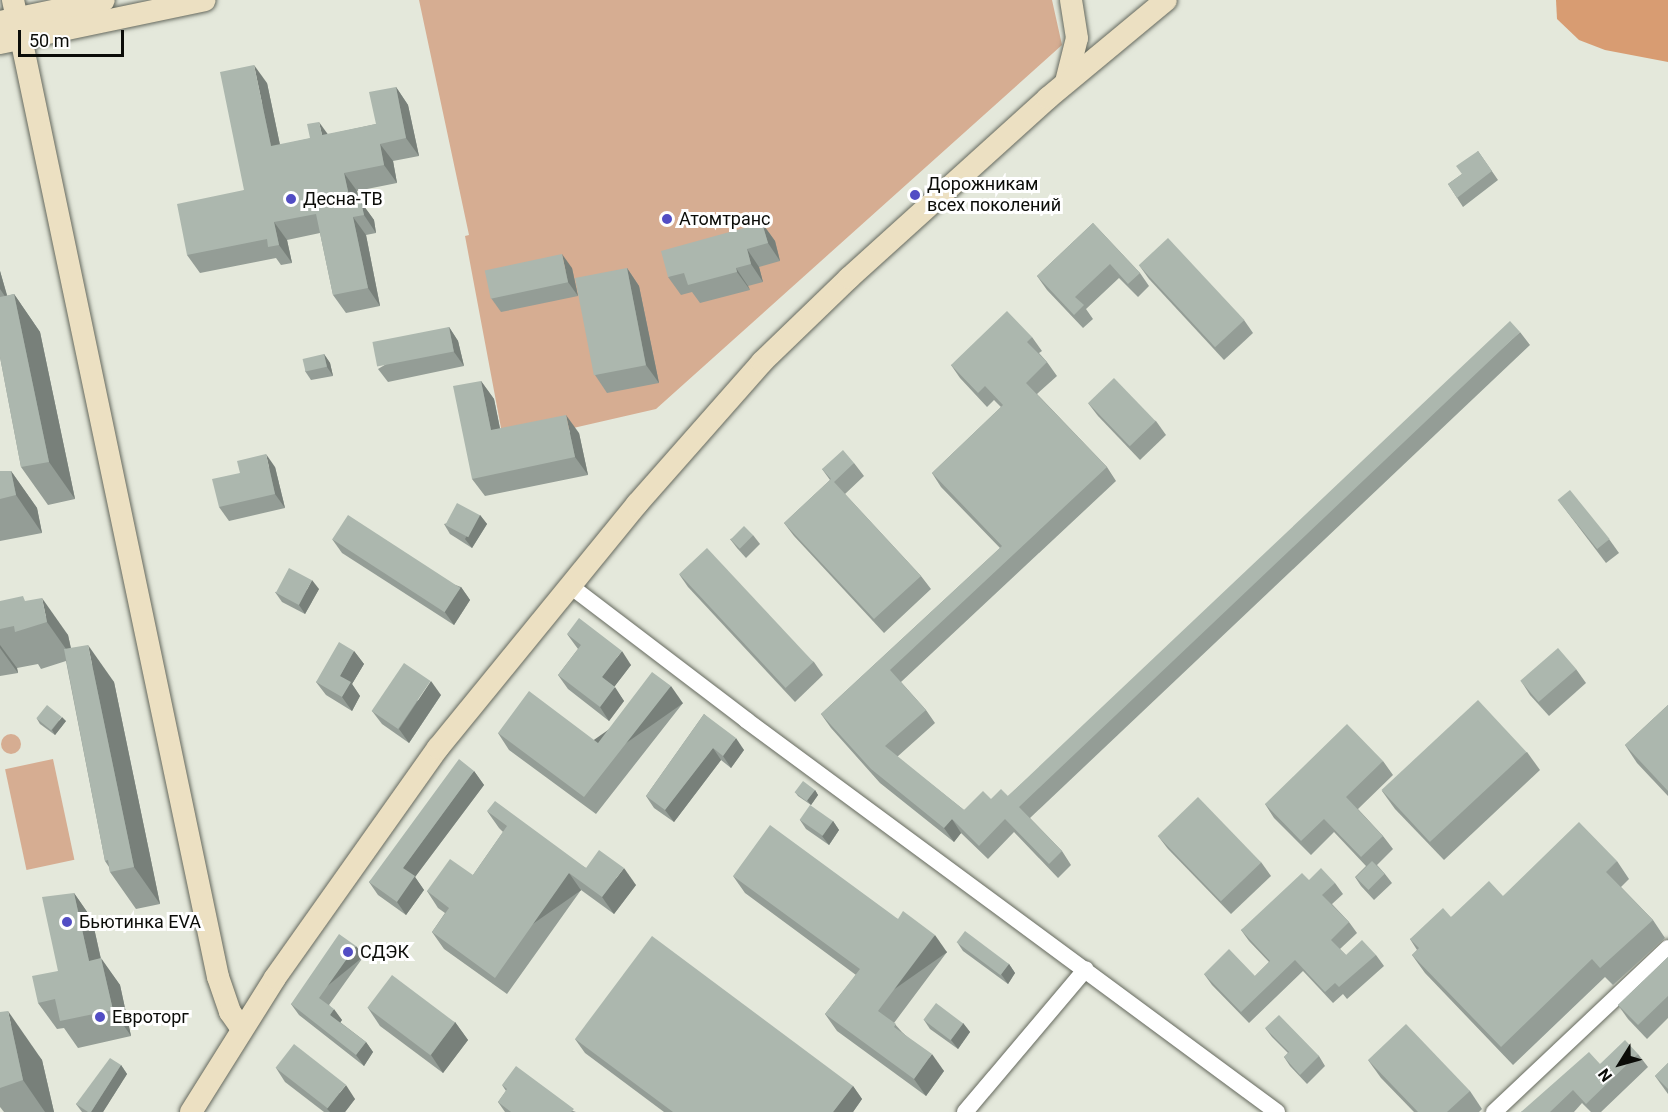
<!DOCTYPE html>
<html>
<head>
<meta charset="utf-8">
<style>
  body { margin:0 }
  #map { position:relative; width:1668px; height:1112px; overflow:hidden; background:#e4e8db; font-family:Roboto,sans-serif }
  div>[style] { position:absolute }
  .green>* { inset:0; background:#d6ad92; transform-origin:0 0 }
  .round { border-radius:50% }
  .forest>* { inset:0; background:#d89c72 }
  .roads { filter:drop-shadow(0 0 2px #65695e) drop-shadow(0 0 2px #65695e) }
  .street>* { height:16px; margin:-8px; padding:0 8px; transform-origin:8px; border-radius:8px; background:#fff }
  .secondary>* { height:22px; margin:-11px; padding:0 11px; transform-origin:11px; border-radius:11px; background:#ece0c2 }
  .wall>* { inset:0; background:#949d96 }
  .shaded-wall>* { inset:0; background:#78807a; transform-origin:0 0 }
  .building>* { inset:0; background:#acb7ae; transform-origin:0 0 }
  .dots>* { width:16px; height:16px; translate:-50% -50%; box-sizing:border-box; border:3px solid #fff; border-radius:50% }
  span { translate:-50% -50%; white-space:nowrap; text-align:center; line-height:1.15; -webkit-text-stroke:6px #fff; paint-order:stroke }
  .poi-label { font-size:18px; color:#0b0c08 }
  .left { translate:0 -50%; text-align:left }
  .north { position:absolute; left:1590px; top:1034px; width:60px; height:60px; -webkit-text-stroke:4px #fff; paint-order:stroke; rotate:233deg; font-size:16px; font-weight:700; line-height:24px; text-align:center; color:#0b0c08 }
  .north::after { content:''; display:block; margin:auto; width:21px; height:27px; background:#0b0c08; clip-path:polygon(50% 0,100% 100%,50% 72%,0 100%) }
  .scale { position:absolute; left:18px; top:30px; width:106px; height:27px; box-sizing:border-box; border:3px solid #0b0c08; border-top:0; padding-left:8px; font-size:18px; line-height:21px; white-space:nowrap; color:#0b0c08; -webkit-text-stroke:4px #fff; paint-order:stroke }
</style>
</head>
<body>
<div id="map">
  <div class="green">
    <i style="clip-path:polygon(419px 0,1052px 0,1062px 45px,656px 409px,504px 444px,465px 236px,469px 235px)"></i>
    <i class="round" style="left:1px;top:734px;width:20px;height:20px"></i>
    <i style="left:53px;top:759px;width:103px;height:49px;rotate:78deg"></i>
  </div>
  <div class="forest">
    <i style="clip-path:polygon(1556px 0,1668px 0,1668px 62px,1605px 50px,1579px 40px,1557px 19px)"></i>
  </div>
  <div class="roads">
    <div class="street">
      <i style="left:569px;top:585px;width:223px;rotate:37.3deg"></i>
      <i style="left:746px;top:720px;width:660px;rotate:36.44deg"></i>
      <i style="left:965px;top:1112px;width:187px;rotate:-49.8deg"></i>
      <i style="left:1494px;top:1112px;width:239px;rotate:-43.3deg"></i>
    </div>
    <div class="secondary">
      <i style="left:13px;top:0;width:998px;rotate:78.15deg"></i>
      <i style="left:218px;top:977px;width:37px;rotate:71deg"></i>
      <i style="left:230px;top:1012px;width:19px;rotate:55deg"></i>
      <i style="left:0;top:22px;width:106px;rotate:-11.9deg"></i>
      <i style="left:0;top:43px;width:209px;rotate:-11.8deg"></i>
      <i style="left:1066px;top:82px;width:45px;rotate:-76deg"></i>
      <i style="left:1077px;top:38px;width:38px;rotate:-99deg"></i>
      <i style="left:191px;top:1112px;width:158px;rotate:-57.9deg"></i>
      <i style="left:275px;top:978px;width:282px;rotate:-54.7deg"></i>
      <i style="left:438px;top:748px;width:315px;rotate:-50.8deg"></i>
      <i style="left:637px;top:504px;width:189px;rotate:-48.6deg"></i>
      <i style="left:762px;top:362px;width:121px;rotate:-44deg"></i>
      <i style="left:849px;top:278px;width:268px;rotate:-42.1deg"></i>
      <i style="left:1048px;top:98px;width:153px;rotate:-39.7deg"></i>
    </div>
  </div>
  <div class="wall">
    <i style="clip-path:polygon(267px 83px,280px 145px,376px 124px,396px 87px,408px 105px,419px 156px,393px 161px,397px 183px,357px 191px,359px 203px,361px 202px,374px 220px,376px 233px,366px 235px,380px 306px,346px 313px,333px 295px,320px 233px,287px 240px,292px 263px,281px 265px,276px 258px,200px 273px,187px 255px,244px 190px)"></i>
    <i style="clip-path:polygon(1478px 151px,1498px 180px,1463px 207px,1448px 184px,1462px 174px)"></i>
    <i style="clip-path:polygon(762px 223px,775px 241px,780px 261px,759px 267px,763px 282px,748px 286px,750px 290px,700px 303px,692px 292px,681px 295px,668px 277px)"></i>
    <i style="clip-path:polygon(1093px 223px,1140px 273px,1149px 286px,1138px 297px,1119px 278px,1086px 309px,1093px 319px,1083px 328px,1047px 290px,1037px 276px)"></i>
    <i style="clip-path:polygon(1139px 265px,1244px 320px,1253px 333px,1224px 360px,1149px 279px)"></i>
    <i style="clip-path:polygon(572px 268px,578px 296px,501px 312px,491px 298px)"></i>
    <i style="clip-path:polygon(627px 268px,639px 286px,659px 383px,607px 393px,595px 375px)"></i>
    <i style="clip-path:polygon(0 271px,7px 296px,14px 294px,40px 332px,75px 499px,48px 505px,21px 467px,0 357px)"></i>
    <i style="clip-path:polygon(449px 327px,458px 341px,464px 366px,388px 382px,378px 369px)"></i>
    <i style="clip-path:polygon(1520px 332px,1530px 345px,1030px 818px,1062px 851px,1071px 865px,1058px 878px,1014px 832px,988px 859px,961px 833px,954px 842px,880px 783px,831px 728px,821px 714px,1000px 548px,941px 487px,932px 473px,1001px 407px,994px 400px,987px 407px,960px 378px,951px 365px,1032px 337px,1042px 351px,1039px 353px,1047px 362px,1057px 376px,1037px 394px,1107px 467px,1116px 481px,901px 682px,926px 710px,935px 723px,897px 757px,964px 810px,991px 799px,1008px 796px)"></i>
    <i style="clip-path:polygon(324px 354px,330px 363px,333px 376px,311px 380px,305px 371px)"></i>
    <i style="clip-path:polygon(481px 381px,494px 399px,500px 429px,579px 433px,588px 475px,485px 496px,472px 479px)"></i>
    <i style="clip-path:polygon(1088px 403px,1156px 421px,1166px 435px,1140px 460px,1098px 416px)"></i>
    <i style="clip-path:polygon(854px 463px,864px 476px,845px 494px,921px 576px,931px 589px,884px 633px,794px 536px,784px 523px,830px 480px,822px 469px)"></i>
    <i style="clip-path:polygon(275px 467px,285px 508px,229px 521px,219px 507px,240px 473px)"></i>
    <i style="clip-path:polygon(0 471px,11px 471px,37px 508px,42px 533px,0 541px)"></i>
    <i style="clip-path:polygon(1558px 500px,1609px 539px,1619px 553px,1606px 563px)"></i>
    <i style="clip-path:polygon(480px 515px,487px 524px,472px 548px,450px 534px,444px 524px)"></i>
    <i style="clip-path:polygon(753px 535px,760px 544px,746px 558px,737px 548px,730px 539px)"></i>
    <i style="clip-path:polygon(332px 539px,461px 587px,470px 600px,454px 625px,342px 553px)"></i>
    <i style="clip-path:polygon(679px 574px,814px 662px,823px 675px,795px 702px,688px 587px)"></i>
    <i style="clip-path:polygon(319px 589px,305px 614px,282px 602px,275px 592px)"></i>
    <i style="clip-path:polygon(0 601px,27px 601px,68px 635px,71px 648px,114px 682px,160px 904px,136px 909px,110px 872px,109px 867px,105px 861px,66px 661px,41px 669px,38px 664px,17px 668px,18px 673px,0 676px)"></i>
    <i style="clip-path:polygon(567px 634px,631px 665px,614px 687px,624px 701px,609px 721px,568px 689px,558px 675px,578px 649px)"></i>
    <i style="clip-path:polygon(354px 651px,364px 664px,352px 684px,360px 696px,352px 711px,326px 695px,316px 682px)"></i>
    <i style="clip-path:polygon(1576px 669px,1586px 683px,1549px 716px,1530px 695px,1521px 681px)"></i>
    <i style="clip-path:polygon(441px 695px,409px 743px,382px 724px,372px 711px)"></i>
    <i style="clip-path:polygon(683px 703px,596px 814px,509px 750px,498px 733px,598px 743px)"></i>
    <i style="clip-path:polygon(1668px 705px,1668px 796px,1637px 763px,1625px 745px)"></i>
    <i style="clip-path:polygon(704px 714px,744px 750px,731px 768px,721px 760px,674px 822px,654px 808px,646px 796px)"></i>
    <i style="clip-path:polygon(37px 719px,66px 721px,55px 735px,40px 724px)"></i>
    <i style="clip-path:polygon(1527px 752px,1540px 770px,1444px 860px,1395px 809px,1382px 791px)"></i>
    <i style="clip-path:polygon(1383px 761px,1393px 775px,1358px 809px,1383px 836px,1393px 849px,1377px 865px,1385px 874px,1392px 883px,1374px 900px,1361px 886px,1355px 877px,1366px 866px,1334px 832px,1311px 855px,1274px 818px,1265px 804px)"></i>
    <i style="clip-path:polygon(474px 771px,484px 785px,415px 877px,424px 890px,406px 915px,378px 895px,369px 882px)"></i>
    <i style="clip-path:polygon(815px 790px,818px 795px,811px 805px,798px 796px,795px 792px)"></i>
    <i style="clip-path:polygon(487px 811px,586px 868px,636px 885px,614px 914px,581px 890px,507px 994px,444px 949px,432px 932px,445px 913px,438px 908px,427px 891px,473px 875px,503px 832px,499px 828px)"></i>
    <i style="clip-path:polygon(800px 820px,833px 821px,839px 830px,829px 845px,806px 829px)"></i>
    <i style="clip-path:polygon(1158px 836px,1261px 862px,1271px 876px,1231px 914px,1168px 849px)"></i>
    <i style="clip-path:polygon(1617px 861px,1629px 879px,1621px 887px,1653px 920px,1665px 938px,1613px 985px,1605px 977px,1513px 1065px,1425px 973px,1412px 955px,1417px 950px,1410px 939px,1451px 917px,1503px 896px)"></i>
    <i style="clip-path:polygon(733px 876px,898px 919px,947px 952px,894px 1023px,902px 1032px,944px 1071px,926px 1096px,837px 1031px,825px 1014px,856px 975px,745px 893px)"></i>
    <i style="clip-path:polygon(1309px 880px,1335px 883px,1343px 894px,1332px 904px,1349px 922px,1357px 933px,1340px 949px,1346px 955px,1376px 955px,1384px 966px,1347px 999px,1343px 994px,1333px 1003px,1303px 971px,1249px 1023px,1212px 985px,1204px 974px,1255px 976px,1269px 962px,1249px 941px,1241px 930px)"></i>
    <i style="clip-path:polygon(74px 893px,92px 919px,101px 959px,120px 985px,131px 1036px,78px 1048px,64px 1028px,57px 1029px,38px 1003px,58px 971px)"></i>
    <i style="clip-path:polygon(957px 942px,1009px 964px,1015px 973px,1008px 984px,963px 951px)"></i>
    <i style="clip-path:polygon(364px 956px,329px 1005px,342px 1020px,340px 1022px,366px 1042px,373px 1052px,364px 1066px,299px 1015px,291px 1004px)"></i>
    <i style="clip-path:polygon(1668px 957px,1668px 1018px,1647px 1039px,1628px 1019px,1618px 1005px)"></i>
    <i style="clip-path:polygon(368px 1008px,455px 1022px,468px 1040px,443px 1073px,380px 1026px)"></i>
    <i style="clip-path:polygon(0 1012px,42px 1060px,54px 1112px,4px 1112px,0 1107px)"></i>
    <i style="clip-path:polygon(924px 1020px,963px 1023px,970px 1032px,958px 1049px,930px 1029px)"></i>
    <i style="clip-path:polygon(1265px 1028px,1319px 1056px,1325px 1066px,1307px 1084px,1290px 1066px,1284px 1057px,1288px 1053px,1272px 1037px)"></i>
    <i style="clip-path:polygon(575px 1039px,853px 1086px,862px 1099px,853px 1112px,664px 1112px,585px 1053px)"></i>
    <i style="clip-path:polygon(1638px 1054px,1648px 1067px,1601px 1112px,1591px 1112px,1582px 1103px,1574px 1112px,1521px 1112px,1600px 1064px)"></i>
    <i style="clip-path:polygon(1368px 1060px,1470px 1091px,1482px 1109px,1479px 1112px,1414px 1112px,1381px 1078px)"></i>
    <i style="clip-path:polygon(1668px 1063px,1668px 1094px,1655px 1076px)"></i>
    <i style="clip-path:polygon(121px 1065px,127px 1074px,103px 1112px,82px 1112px,76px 1104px)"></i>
    <i style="clip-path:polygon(276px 1068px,355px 1099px,345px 1112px,324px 1112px,285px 1082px)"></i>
    <i style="clip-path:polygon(502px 1085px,576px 1112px,505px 1112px,498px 1102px,506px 1091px)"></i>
  </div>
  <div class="shaded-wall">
    <i style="clip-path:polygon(254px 65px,267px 83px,284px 164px,271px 146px)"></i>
    <i style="clip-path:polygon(396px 87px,408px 105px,419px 156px,406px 138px)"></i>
    <i style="clip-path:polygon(319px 122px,332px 140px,322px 135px)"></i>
    <i style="clip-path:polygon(380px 144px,393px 161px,397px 183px,384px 165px)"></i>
    <i style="clip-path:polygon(344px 173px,357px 191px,362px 215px,351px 205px)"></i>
    <i style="clip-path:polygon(361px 202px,374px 220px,376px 233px,364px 215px)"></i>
    <i style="clip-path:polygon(353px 217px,366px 235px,380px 306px,368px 288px)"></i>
    <i style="clip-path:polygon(274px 222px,287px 240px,292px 263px,279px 245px)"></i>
    <i style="clip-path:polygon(762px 223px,775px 241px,780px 261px,768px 243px)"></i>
    <i style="clip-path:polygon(747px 249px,759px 267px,763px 282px,751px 264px)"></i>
    <i style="clip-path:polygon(562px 254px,572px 268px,578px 296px,568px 282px)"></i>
    <i style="clip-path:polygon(627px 268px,639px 286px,659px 383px,646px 365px)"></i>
    <i style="clip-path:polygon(736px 268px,748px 286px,750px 290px,737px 272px)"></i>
    <i style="clip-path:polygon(0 271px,9px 302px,0 289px)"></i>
    <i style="clip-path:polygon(14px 294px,40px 332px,75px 499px,49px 462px)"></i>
    <i style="clip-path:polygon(449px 327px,458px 341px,464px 366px,454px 352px)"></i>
    <i style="clip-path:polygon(324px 354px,330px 363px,333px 376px,327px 367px)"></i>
    <i style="clip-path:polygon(481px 381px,494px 399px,504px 448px,491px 430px)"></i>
    <i style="clip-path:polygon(566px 415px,579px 433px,588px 475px,575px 457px)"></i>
    <i style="clip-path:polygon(266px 454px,275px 467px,285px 508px,275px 494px)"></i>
    <i style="clip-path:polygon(11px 471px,37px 508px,42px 533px,16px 495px)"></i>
    <i style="clip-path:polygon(480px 515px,487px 524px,472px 548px,465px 539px)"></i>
    <i style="clip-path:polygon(312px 580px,319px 589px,305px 614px,299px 605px)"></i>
    <i style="clip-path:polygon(461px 587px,470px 600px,454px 625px,444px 611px)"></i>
    <i style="clip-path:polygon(42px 598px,68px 635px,73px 659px,47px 622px)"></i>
    <i style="clip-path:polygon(0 645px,17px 668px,18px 673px,0 648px)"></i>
    <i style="clip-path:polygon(88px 645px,114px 682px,160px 904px,134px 867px)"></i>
    <i style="clip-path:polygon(354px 651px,364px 664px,352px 684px,360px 696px,352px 711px,342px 697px,340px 676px)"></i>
    <i style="clip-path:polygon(622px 651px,631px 665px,611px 691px,602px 677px)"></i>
    <i style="clip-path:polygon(431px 681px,441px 695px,409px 743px,399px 729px)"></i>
    <i style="left:671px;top:686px;width:21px;height:141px;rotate:55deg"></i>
    <i style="clip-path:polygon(615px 687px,624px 701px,609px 721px,600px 707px)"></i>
    <i style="clip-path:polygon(62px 717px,66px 721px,55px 735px,52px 730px)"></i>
    <i style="clip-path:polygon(736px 738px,744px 750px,731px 768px,723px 756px)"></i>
    <i style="clip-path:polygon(713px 748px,721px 760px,674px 822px,665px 810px)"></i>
    <i style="clip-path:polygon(474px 771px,484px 785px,415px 877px,424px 890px,406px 915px,397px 902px,403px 868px)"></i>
    <i style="clip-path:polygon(815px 790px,818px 795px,811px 805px,807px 800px)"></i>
    <i style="clip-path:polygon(952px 819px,961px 833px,954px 842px,944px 828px)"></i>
    <i style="clip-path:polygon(833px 821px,839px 830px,829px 845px,822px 836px)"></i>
    <i style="clip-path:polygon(624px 868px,636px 885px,614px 914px,602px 897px)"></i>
    <i style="left:569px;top:873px;width:21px;height:128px;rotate:55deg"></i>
    <i style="clip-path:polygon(74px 893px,92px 919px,107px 987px,89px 961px)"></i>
    <i style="left:935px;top:935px;width:21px;height:95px;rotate:55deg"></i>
    <i style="left:356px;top:946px;width:13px;height:64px;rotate:51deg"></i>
    <i style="clip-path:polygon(101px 958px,120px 985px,131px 1036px,113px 1010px)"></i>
    <i style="clip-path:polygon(1009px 964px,1015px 973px,1008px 984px,1001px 974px)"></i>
    <i style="clip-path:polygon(334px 1009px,342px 1020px,338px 1026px,330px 1015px)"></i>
    <i style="clip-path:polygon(8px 1011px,42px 1060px,54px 1112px,45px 1112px,23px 1080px)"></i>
    <i style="clip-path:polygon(455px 1022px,468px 1040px,443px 1073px,431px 1055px)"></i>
    <i style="clip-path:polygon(963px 1023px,970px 1032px,958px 1049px,951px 1040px)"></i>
    <i style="clip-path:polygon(366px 1042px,373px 1052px,364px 1066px,356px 1055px)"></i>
    <i style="clip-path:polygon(932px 1054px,944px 1071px,926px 1096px,914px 1079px)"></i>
    <i style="clip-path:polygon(121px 1065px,127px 1074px,103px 1112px,91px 1112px)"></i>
    <i style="clip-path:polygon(346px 1085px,355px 1099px,345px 1112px,330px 1112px,327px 1109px)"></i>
    <i style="clip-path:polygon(853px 1086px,862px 1099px,853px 1112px,833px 1112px)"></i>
  </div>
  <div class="building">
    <i style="clip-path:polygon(254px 65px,271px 146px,310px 138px,307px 124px,319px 122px,322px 135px,376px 124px,369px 92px,396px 87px,406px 138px,380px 144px,384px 165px,344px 173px,351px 205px,361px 202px,364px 215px,353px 217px,368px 288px,333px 295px,316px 214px,274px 222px,279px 245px,268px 247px,267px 239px,187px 255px,177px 204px,244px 190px,220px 72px)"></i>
    <i style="clip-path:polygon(1478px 151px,1492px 171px,1457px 198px,1448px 184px,1462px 174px,1456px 166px)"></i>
    <i style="clip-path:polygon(762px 223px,768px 243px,747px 249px,751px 264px,736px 268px,737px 272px,688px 285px,684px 273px,668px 277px,661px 251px)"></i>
    <i style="clip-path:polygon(1093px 223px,1140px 273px,1128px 284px,1110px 264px,1075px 297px,1084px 305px,1074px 315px,1037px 276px)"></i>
    <i style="left:1168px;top:238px;width:112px;height:40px;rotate:47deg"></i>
    <i style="left:562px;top:254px;width:29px;height:79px;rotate:78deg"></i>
    <i style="left:627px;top:268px;width:99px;height:53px;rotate:79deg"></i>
    <i style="clip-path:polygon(14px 294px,49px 462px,21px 467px,0 357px,0 297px)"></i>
    <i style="clip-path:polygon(1007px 311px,1032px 337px,1027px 342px,1047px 362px,1026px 383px,1107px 467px,890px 670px,926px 710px,885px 746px,964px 810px,983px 791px,991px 799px,1001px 789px,1008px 796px,1510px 321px,1520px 332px,1019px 807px,1062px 851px,1049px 864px,1005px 819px,979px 846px,952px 819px,944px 828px,871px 769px,821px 714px,1002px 546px,932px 473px,1003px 405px,985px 386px,978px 393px,951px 365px)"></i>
    <i style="left:449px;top:327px;width:25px;height:78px;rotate:79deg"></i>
    <i style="left:324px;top:354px;width:13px;height:22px;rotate:77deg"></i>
    <i style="left:1114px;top:378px;width:60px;height:36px;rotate:46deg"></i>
    <i style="clip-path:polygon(481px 381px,491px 430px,566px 415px,575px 457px,472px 479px,453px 386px)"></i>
    <i style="clip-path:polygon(843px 450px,854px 463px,834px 482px,921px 576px,874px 619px,784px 523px,831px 479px,822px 469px)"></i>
    <i style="clip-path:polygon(266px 454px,275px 494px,219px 507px,212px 479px,240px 473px,237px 461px)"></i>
    <i style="clip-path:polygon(0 471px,11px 471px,16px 495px,0 499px)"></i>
    <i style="left:1570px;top:490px;width:63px;height:16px;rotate:51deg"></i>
    <i style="left:457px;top:503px;width:26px;height:25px;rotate:28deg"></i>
    <i style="left:348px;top:515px;width:134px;height:29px;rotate:33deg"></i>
    <i style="left:744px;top:526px;width:13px;height:19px;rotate:45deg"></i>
    <i style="left:707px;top:548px;width:156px;height:38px;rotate:47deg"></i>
    <i style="left:289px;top:568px;width:26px;height:28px;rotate:28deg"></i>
    <i style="clip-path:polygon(23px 596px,25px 601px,42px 598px,47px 622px,15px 632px,14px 626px,0 629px,0 601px)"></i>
    <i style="clip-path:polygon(579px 618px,622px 651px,602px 677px,615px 687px,600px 707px,558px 675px,581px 645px,567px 634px)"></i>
    <i style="clip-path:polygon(339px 642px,354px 651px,340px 676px,351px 682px,342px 697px,316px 682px)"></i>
    <i style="clip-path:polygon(88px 645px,134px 867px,110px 872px,108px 860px,105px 861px,64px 649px)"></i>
    <i style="left:1558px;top:648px;width:28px;height:50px;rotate:49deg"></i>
    <i style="left:404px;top:663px;width:32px;height:58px;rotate:34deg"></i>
    <i style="clip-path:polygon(652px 672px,671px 686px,584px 797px,498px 733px,529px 691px,598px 743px)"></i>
    <i style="left:1478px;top:700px;width:71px;height:132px;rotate:47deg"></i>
    <i style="left:47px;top:705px;width:19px;height:17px;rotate:39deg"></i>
    <i style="clip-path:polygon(1668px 705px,1668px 791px,1625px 745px)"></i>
    <i style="clip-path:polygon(704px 714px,736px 738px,723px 756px,713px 748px,665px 810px,646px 796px)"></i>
    <i style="clip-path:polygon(1347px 724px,1383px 761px,1346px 797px,1383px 836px,1361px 857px,1324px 819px,1301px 841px,1265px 804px)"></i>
    <i style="clip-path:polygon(459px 759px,474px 771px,403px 868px,415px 876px,397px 902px,369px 882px)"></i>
    <i style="left:803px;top:781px;width:15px;height:14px;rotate:37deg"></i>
    <i style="left:1198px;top:797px;width:91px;height:56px;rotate:46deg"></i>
    <i style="clip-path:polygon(495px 801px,586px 868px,599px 850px,624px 868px,602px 897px,569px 873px,495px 978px,432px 932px,449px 908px,427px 891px,450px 859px,473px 875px,507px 826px,487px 811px)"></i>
    <i style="left:810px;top:805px;width:28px;height:18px;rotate:35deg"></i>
    <i style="clip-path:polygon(1579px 822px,1617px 861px,1606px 872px,1653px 920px,1600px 968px,1592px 959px,1501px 1047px,1412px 955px,1419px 948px,1410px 939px,1443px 908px,1451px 917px,1489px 881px,1503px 896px)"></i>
    <i style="clip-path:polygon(770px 825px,898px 919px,903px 911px,935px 935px,878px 1011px,896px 1024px,894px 1027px,932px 1054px,914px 1079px,825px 1014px,860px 969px,733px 876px)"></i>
    <i style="left:1372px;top:861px;width:18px;height:23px;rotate:45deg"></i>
    <i style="clip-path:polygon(1321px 868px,1335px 883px,1322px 895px,1349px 922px,1331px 940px,1346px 955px,1362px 940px,1376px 955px,1339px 987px,1335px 983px,1325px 992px,1295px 960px,1241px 1012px,1204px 974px,1229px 949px,1255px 976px,1270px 961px,1241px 930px,1302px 873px,1309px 880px)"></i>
    <i style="clip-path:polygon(74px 893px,89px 961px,101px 958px,113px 1010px,60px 1021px,55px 999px,38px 1003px,32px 976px,58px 971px,42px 897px)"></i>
    <i style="left:965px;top:931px;width:55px;height:14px;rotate:37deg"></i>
    <i style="clip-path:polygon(339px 934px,356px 946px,319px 998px,334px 1009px,330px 1015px,366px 1042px,356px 1055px,291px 1004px)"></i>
    <i style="clip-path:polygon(652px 936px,853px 1086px,833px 1112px,673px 1112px,575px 1039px)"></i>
    <i style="clip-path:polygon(1668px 957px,1668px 996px,1638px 1025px,1618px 1005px)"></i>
    <i style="left:392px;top:975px;width:79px;height:41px;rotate:37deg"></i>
    <i style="left:936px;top:1003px;width:34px;height:21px;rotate:37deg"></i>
    <i style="clip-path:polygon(8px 1011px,23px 1080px,0 1088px,0 1012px)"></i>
    <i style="clip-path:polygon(1279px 1015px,1319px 1056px,1300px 1075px,1284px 1057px,1289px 1052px,1265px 1028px)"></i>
    <i style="clip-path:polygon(1406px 1024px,1470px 1091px,1447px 1112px,1418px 1112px,1368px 1060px)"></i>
    <i style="clip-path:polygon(1625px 1040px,1638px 1054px,1586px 1104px,1573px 1090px,1550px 1112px,1521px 1112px,1589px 1052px,1600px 1064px)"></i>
    <i style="left:294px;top:1044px;width:66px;height:30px;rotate:38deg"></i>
    <i style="clip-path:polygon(110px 1058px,121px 1065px,91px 1112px,88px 1112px,76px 1104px)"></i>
    <i style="clip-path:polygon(1668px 1063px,1668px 1089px,1655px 1076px)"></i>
    <i style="clip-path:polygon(516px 1066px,574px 1109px,571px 1112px,511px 1112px,498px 1102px,507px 1089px,502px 1085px)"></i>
  </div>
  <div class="dots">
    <i style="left:915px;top:195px;background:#524dc4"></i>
    <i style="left:291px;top:199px;background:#524dc4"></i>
    <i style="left:667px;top:219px;background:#524dc4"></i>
    <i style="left:67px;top:922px;background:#524dc4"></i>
    <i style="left:348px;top:952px;background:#524dc4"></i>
    <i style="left:100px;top:1017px;background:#524dc4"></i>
  </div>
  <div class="poi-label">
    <span class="left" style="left:927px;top:195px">Дорожникам<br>всех поколений</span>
    <span class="left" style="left:303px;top:199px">Десна-ТВ</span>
    <span class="left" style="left:679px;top:219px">Атомтранс</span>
    <span class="left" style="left:79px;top:922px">Бьютинка EVA</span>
    <span class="left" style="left:360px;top:952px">СДЭК</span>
    <span class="left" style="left:112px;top:1017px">Евроторг</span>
  </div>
  <div class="north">N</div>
  <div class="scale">50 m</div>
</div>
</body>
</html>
